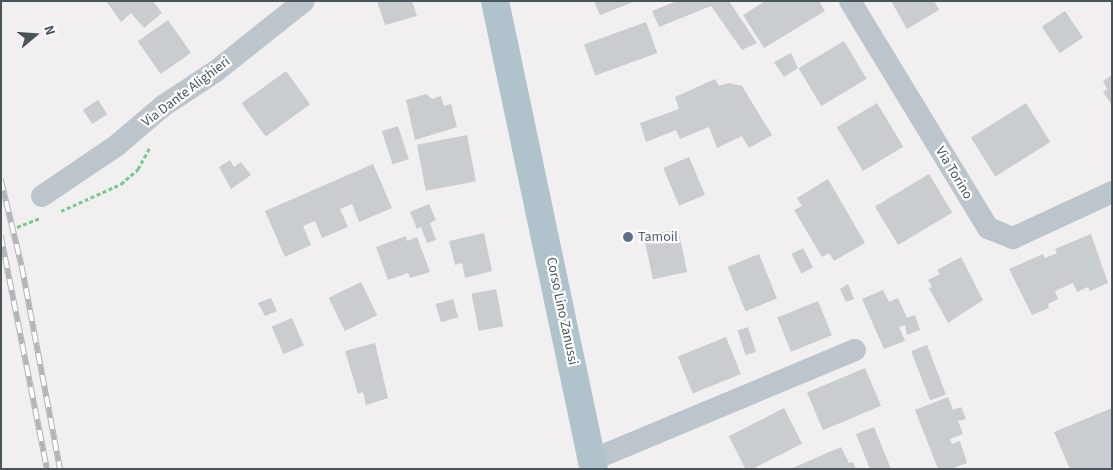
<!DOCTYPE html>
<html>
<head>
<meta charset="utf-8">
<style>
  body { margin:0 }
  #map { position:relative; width:1113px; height:470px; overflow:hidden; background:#f1efef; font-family:"Source Sans 3",sans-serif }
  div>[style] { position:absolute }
  .building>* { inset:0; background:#c9cdd0; transform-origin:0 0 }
  .path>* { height:3px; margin-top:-1.5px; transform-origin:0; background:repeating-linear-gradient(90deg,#79c894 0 4px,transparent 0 6.5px) }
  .minor>* { height:22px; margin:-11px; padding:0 11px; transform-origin:11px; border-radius:11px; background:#bbc5cb }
  .major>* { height:28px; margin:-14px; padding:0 14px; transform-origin:14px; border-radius:14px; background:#b0c3cc }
  .rail>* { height:5.5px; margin-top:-2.75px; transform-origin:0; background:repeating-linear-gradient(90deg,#fff 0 11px,#b1b5b8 0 22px); box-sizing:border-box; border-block:1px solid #b1b5b8 }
  .dots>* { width:14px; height:14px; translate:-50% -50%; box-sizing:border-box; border:2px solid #fff; border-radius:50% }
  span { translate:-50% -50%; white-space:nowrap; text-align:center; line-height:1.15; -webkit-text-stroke:4.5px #fff; paint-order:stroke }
  .street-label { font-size:14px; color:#48555b }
  .service-label { font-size:14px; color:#4e5e75 }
  .left { translate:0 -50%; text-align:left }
  .frame { position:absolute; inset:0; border:2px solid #48555b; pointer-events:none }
  .north { position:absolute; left:10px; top:10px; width:50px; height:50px; -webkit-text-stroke:4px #fff; paint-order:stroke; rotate:72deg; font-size:14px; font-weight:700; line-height:20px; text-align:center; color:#48555b }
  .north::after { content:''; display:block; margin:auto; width:18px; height:22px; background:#48555b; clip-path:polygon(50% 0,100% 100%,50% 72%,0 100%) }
</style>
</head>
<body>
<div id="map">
  <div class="building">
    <i style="clip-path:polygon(106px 1px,153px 1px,162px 13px,144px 28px,131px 13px,121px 22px)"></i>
    <i style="clip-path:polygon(377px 1px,412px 1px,417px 16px,385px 25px)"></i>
    <i style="clip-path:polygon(594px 1px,636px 1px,600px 15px)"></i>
    <i style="clip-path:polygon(677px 1px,729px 1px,757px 43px,742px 50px,711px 6px,659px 27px,652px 11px)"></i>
    <i style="clip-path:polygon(765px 1px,819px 1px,825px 11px,764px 48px,743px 15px)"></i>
    <i style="clip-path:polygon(891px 1px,934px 1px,939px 10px,907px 29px)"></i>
    <i style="left:1065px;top:11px;width:32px;height:28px;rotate:56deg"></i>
    <i style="left:168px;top:20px;width:40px;height:37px;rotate:55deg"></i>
    <i style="left:646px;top:22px;width:33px;height:66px;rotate:70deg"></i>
    <i style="left:844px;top:41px;width:44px;height:53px;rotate:59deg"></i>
    <i style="clip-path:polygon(791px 53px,798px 68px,784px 77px,774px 62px)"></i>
    <i style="left:286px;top:71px;width:41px;height:55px;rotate:54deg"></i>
    <i style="clip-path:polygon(1112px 75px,1112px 105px,1103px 92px,1107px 89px,1103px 81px)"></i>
    <i style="clip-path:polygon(715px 79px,719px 86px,729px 83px,742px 86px,772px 135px,749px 148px,742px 136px,717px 148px,709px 127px,680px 139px,676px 130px,646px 142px,640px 123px,679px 109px,675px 97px)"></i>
    <i style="clip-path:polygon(426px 94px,432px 99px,441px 96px,444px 106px,451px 104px,457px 127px,415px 140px,406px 100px)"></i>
    <i style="left:98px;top:100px;width:17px;height:18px;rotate:57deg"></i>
    <i style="left:877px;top:103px;width:51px;height:47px;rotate:59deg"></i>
    <i style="left:1026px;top:103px;width:46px;height:65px;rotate:58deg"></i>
    <i style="left:398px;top:126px;width:35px;height:17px;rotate:72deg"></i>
    <i style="left:467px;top:135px;width:47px;height:51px;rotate:79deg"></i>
    <i style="left:689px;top:157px;width:41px;height:28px;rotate:67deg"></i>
    <i style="clip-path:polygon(230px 160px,234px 167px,241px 162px,251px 175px,231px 189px,219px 167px)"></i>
    <i style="clip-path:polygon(373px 164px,392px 208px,359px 222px,352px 204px,340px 209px,348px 227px,322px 238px,315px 221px,303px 226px,311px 245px,285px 257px,265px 211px)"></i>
    <i style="left:929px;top:174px;width:45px;height:63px;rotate:59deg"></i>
    <i style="clip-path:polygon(828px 179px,865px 243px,834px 261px,829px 253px,822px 257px,794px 210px,802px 206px,797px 198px)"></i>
    <i style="clip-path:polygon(429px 204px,436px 220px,430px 223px,436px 240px,427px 243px,421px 227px,417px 229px,410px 212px)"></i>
    <i style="left:678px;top:229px;width:44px;height:35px;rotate:78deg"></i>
    <i style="clip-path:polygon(484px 233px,492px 271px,465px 278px,462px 263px,455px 265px,449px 241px)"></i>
    <i style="clip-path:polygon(1091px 234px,1108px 283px,1090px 291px,1088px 287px,1077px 292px,1073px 283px,1055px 291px,1058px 299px,1048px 304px,1049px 308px,1032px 315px,1009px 269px,1043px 254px,1045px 258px,1057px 253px,1055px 249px)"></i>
    <i style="clip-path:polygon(406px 236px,407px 241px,417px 237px,430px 272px,410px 278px,408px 273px,388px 280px,376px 247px)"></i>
    <i style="left:803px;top:248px;width:22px;height:13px;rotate:63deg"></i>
    <i style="left:759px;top:254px;width:48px;height:34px;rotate:68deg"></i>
    <i style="clip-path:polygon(961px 257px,983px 300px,948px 323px,929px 288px,932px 287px,928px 280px,940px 274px,937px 270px)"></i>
    <i style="left:361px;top:282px;width:37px;height:36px;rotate:64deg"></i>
    <i style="clip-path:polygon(848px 284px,854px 299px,846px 302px,840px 289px)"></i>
    <i style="left:496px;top:289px;width:38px;height:25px;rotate:79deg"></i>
    <i style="clip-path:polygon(883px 290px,889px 302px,898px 298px,907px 318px,915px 315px,920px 330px,907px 335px,905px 325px,899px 327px,905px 341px,884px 349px,862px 299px)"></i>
    <i style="clip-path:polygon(271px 298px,277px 311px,265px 316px,258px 303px)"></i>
    <i style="left:453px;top:299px;width:19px;height:18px;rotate:74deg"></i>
    <i style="left:818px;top:301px;width:37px;height:44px;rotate:68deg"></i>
    <i style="left:292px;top:318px;width:30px;height:22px;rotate:67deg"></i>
    <i style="left:748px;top:327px;width:26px;height:11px;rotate:72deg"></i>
    <i style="left:726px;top:337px;width:40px;height:52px;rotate:68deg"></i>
    <i style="clip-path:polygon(375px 343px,388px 398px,366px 405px,363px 392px,358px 394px,345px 351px)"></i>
    <i style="left:927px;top:345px;width:53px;height:17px;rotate:69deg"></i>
    <i style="left:865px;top:368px;width:41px;height:63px;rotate:67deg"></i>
    <i style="clip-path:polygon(948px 397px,953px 410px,961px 407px,966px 419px,958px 421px,963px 434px,950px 439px,952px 444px,960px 441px,967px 463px,951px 469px,938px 469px,915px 410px)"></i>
    <i style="left:784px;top:408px;width:40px;height:62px;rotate:63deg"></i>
    <i style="clip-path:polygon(1112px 408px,1112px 469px,1070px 469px,1054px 432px)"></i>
    <i style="clip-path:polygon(874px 427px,891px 469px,870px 469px,856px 434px)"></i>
    <i style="clip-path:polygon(841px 447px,849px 463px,853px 462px,856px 469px,790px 469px)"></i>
  </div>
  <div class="path">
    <i style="left:61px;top:211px;width:66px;rotate:-24.2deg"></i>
    <i style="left:121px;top:184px;width:23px;rotate:-41deg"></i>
    <i style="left:138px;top:169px;width:25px;rotate:-61deg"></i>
    <i style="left:17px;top:227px;width:26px;rotate:-21deg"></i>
  </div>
  <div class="minor">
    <i style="left:850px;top:1px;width:266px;rotate:58.7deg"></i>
    <i style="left:988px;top:228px;width:27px;rotate:22deg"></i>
    <i style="left:1013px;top:238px;width:109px;rotate:-24.9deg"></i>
    <i style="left:42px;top:196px;width:89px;rotate:-34deg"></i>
    <i style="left:116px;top:146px;width:62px;rotate:-40.4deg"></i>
    <i style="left:163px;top:106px;width:64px;rotate:-33.4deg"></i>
    <i style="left:216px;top:71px;width:112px;rotate:-38.5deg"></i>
    <i style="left:592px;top:460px;width:285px;rotate:-22.7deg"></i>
  </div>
  <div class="major">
    <i style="left:495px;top:1px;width:478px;rotate:78.1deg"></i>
  </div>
  <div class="rail">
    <i style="left:1px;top:180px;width:89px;rotate:76.4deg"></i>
    <i style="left:22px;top:267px;width:206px;rotate:79.3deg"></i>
    <i style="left:1px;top:236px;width:237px;rotate:78.8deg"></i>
  </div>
  <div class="dots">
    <i style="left:628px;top:237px;background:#5c6f8a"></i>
  </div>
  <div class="street-label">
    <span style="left:186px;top:92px;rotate:-37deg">Via Dante Alighieri</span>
    <span style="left:954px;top:173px;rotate:59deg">Via Torino</span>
    <span style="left:562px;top:311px;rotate:78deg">Corso Lino Zanussi</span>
  </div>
  <div class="service-label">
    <span class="left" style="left:638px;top:237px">Tamoil</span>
  </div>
  <div class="frame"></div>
  <div class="north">N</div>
</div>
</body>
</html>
